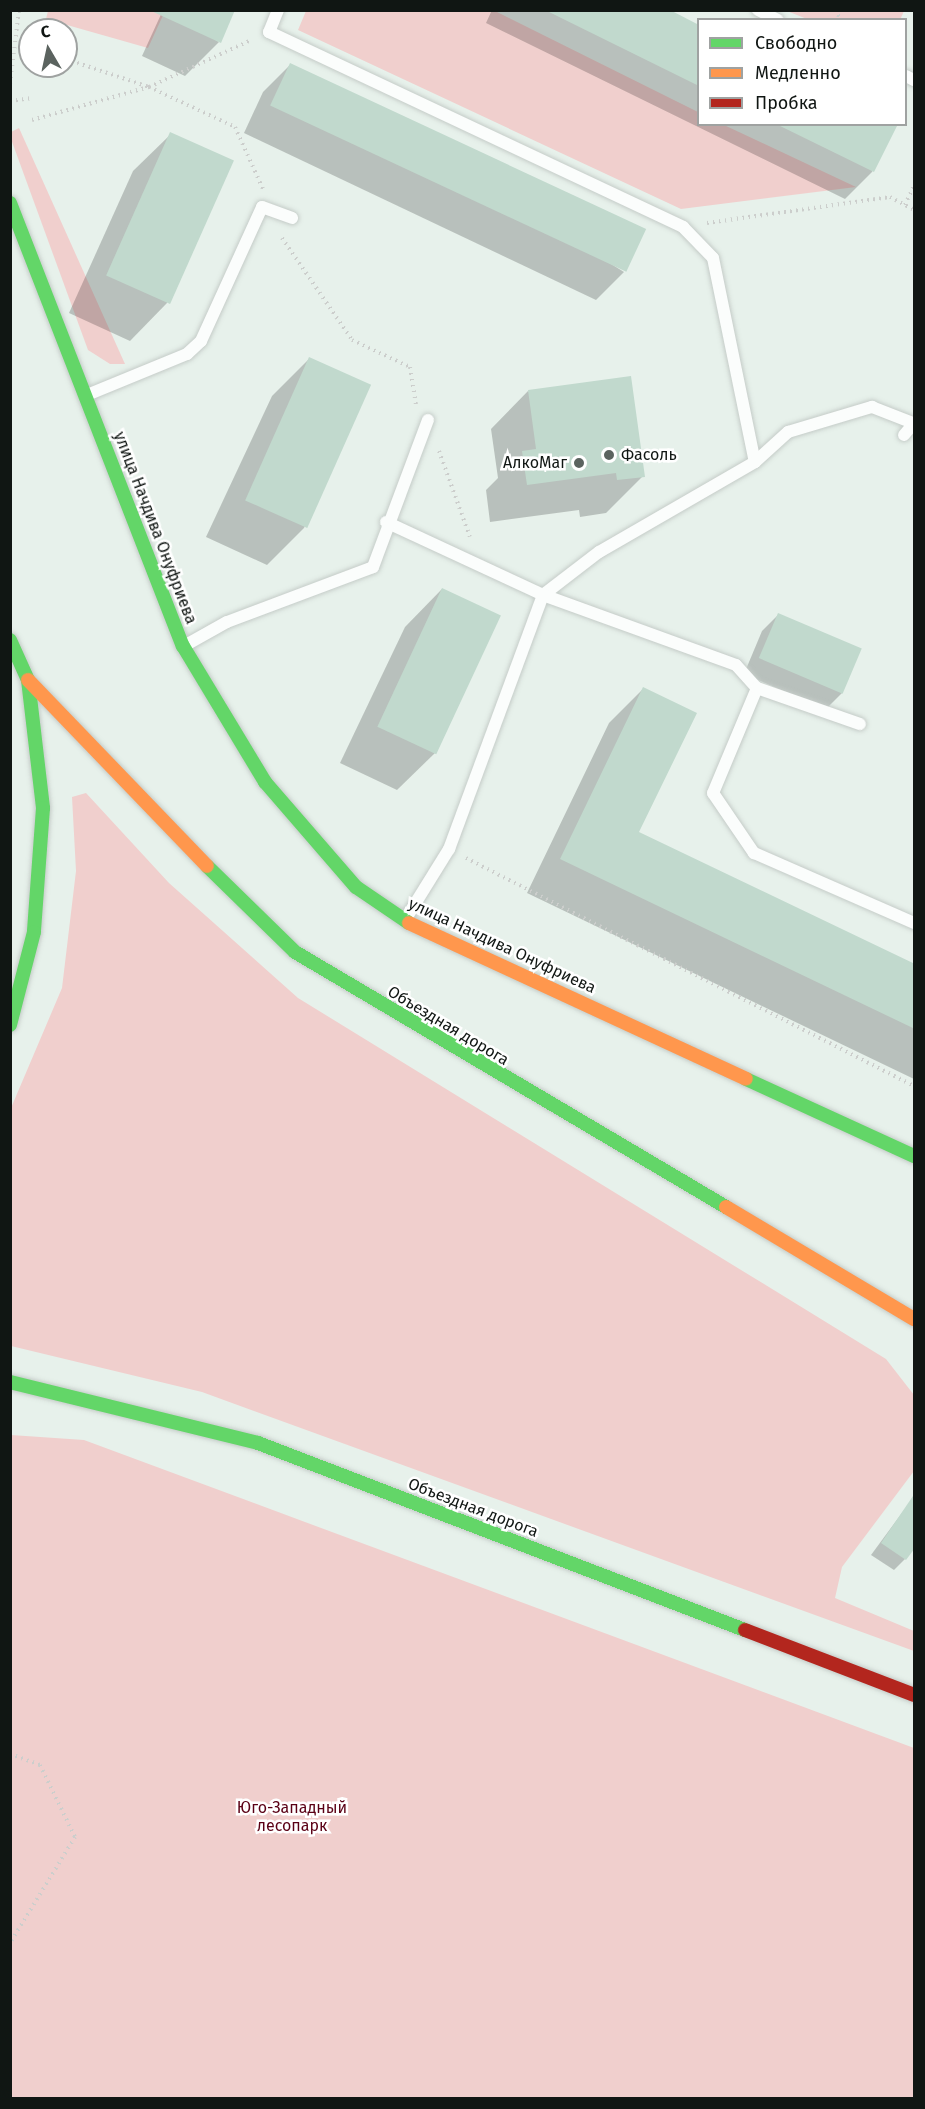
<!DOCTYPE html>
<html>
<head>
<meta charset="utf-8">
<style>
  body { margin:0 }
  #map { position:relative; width:925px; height:2109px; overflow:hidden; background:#e7f1eb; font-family:"Fira Sans",sans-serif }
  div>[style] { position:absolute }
  .green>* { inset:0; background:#f0cfcd }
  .shadow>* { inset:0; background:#0003 }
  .building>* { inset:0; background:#c1d9cd; transform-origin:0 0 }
  .path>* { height:4px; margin-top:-2px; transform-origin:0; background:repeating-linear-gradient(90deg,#cccecc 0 1.5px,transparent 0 6px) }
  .roads { filter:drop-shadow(0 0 2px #c5ccc8) drop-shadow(0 0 2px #c5ccc8) }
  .lane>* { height:12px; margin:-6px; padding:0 6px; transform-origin:6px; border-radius:6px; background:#fbfdfc }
  .fast>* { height:14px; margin:-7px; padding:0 7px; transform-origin:7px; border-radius:7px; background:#63d668 }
  .slow>* { height:14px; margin:-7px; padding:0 7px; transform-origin:7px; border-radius:7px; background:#ff974d }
  .jam>* { height:14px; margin:-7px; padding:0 7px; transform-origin:7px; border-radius:7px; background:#b3261e }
  .dots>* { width:16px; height:16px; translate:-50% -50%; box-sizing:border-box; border:3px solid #fff; border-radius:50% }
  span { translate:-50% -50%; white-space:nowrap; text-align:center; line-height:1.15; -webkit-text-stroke:5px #fff; paint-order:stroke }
  .poi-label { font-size:16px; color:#101613 }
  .left { translate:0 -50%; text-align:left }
  .right { translate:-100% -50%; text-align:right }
  .street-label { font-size:16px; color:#101613 }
  .park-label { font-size:16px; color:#5a0015 }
  .frame { position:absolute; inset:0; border:12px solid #101613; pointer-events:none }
  .legend { position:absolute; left:697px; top:18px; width:210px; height:108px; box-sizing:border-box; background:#fff; border:2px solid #9fa2a1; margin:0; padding:8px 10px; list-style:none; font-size:18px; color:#101613 }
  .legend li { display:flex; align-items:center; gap:12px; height:30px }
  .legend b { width:30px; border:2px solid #9fa2a1 }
  .north { position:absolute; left:18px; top:18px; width:60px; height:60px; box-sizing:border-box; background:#fff; border:2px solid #9fa2a1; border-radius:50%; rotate:351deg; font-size:16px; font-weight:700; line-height:24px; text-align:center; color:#101613 }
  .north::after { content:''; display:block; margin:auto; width:21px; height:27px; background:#5b635f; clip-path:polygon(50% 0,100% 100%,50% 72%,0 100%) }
</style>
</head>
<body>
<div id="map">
  <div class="green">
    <i style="clip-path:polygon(48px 11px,165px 11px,148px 48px,46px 19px)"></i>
    <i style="clip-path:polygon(306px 11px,495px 11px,698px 112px,698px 124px,724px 125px,856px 187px,681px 209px,298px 30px)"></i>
    <i style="clip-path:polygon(787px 11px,904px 11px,900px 20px,807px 19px)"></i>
    <i style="clip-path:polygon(19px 128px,125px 364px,110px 364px,88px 350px,11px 139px,11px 132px)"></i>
    <i style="clip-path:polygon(86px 793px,169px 883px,298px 998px,886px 1359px,914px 1395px,914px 1471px,842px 1567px,835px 1598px,914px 1631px,914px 1651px,202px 1392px,11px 1346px,11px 1108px,62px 988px,76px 871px,72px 797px)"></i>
    <i style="clip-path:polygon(11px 1435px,84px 1440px,914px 1748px,914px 2098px,11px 2098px)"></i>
  </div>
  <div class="shadow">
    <i style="clip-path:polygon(163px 10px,219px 42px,185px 76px,142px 56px)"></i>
    <i style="clip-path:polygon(492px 10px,667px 10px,698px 26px,698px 124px,896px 124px,872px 172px,845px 199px,486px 23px)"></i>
    <i style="clip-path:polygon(291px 64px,624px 272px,596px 300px,244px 133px,263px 92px)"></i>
    <i style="clip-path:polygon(171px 134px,167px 303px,130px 341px,69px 313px,133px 171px)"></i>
    <i style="clip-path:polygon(309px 359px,369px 386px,304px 528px,267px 565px,206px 537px,272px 396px)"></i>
    <i style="clip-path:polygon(528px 391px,643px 476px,606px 513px,580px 517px,579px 510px,490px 522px,486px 490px,498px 478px,491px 429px)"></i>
    <i style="clip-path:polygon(442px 589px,499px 616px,435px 753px,397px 790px,340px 763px,405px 627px)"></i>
    <i style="clip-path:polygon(778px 615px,842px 693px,826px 709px,744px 674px,762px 631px)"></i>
    <i style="clip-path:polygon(643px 689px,637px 832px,914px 965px,914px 1079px,527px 893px,609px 723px)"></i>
    <i style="clip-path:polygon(913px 1498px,905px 1559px,894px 1570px,871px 1555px)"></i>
  </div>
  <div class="building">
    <i style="clip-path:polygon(149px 10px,235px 10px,221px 43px)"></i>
    <i style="clip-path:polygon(545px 10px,670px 10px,699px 25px,699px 86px)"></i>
    <i style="left:290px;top:63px;width:393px;height:47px;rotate:25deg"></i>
    <i style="clip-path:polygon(776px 124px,898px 124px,874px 172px)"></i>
    <i style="left:170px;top:132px;width:70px;height:157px;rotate:24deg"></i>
    <i style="left:309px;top:357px;width:68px;height:157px;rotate:24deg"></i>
    <i style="clip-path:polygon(631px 376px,645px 477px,617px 480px,616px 473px,527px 485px,522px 451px,536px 449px,528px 390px)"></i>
    <i style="left:442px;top:588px;width:65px;height:153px;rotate:25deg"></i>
    <i style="left:778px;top:613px;width:91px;height:49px;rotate:23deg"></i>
    <i style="clip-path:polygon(643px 687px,697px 713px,639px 832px,915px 964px,915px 1029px,560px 859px)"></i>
    <i style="clip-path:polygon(915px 1493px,915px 1548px,906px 1560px,881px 1543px)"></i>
  </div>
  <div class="path">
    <i style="left:835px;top:10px;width:12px;rotate:59deg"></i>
    <i style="left:29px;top:46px;width:1px;rotate:45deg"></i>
    <i style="left:66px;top:59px;width:88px;rotate:18.6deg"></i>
    <i style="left:149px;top:87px;width:95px;rotate:24.9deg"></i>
    <i style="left:235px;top:127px;width:68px;rotate:65.7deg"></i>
    <i style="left:10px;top:84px;width:75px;rotate:-83.1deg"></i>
    <i style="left:10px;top:101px;width:22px;rotate:-8deg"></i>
    <i style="left:32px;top:120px;width:122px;rotate:-15.8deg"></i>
    <i style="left:149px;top:87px;width:112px;rotate:-24.7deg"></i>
    <i style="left:905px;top:205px;width:21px;rotate:-65deg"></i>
    <i style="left:707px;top:223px;width:185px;rotate:-8.1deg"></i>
    <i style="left:890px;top:197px;width:27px;rotate:28deg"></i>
    <i style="left:282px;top:238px;width:124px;rotate:55.5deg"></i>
    <i style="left:352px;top:340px;width:64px;rotate:25deg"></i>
    <i style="left:410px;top:367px;width:38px;rotate:81deg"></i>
    <i style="left:439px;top:451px;width:91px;rotate:70.2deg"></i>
    <i style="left:466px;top:858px;width:503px;rotate:26.97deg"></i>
    <i style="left:10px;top:1754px;width:32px;rotate:20deg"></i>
    <i style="left:40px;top:1765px;width:80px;rotate:64.1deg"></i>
    <i style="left:75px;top:1837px;width:124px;rotate:121.5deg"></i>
  </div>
  <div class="roads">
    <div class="lane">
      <i style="left:278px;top:10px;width:24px;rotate:112deg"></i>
      <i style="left:269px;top:32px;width:458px;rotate:25.2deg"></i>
      <i style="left:683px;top:227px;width:43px;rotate:45.9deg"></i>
      <i style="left:713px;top:258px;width:208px;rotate:78.4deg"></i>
      <i style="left:755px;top:462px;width:180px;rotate:150deg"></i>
      <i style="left:599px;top:552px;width:71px;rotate:142.5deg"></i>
      <i style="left:543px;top:595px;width:271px;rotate:110.3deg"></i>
      <i style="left:449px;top:849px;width:84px;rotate:121.8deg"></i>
      <i style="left:758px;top:10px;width:22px;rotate:27deg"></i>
      <i style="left:906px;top:76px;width:9px;rotate:27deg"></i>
      <i style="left:87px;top:395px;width:108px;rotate:-22.3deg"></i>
      <i style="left:187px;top:354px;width:19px;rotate:-43deg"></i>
      <i style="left:201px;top:341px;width:147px;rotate:-65.5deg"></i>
      <i style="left:262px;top:207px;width:32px;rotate:20deg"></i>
      <i style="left:904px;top:435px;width:16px;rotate:-50deg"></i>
      <i style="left:755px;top:462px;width:45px;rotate:-42.3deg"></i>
      <i style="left:788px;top:432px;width:88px;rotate:-16.6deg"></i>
      <i style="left:872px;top:407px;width:44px;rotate:21.3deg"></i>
      <i style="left:386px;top:522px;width:173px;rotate:24.9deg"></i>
      <i style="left:543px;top:595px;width:205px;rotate:19.9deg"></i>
      <i style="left:736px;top:665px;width:31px;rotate:48deg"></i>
      <i style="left:757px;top:688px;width:114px;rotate:112.7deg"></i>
      <i style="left:713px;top:793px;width:73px;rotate:55.7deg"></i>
      <i style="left:754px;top:853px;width:175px;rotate:23.6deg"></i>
      <i style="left:184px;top:646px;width:49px;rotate:-29.2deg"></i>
      <i style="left:227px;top:622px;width:156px;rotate:-20.6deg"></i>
      <i style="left:373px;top:567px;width:157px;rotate:-69.5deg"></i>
      <i style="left:757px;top:688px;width:109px;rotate:19.3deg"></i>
    </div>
    <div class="fast">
      <i style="left:10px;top:203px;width:476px;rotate:68.7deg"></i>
      <i style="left:183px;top:646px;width:159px;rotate:58.9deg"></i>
      <i style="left:265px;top:782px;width:139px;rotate:49.1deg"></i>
      <i style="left:356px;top:887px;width:64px;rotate:34.2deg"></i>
      <i style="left:10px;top:640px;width:44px;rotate:65.8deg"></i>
      <i style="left:28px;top:680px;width:129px;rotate:83.3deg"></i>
      <i style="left:43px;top:808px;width:124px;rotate:94.2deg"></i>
      <i style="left:34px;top:932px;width:96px;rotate:104.5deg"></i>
      <i style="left:207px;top:866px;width:123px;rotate:44.3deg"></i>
      <i style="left:295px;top:952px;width:501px;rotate:30.61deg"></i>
      <i style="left:746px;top:1079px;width:185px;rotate:24.6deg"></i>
      <i style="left:10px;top:1382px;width:255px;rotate:13.8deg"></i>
      <i style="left:258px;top:1443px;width:522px;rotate:21.01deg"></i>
    </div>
    <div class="slow">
      <i style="left:28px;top:680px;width:258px;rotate:46.1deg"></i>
      <i style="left:409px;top:923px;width:371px;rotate:24.8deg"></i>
      <i style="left:726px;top:1207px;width:219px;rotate:30.8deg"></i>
    </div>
    <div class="jam">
      <i style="left:745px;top:1630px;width:181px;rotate:21deg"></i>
    </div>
  </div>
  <div class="dots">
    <i style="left:609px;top:455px;background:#5b635f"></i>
    <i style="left:579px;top:463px;background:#5b635f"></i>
  </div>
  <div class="poi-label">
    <span class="left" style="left:621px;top:455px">Фасоль</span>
    <span class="right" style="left:567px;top:463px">АлкоМаг</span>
  </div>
  <div class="street-label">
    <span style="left:155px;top:528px;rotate:69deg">улица Начдива Онуфриева</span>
    <span style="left:502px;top:946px;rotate:25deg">улица Начдива Онуфриева</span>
    <span style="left:448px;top:1026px;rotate:31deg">Объездная дорога</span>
    <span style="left:473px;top:1508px;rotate:21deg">Объездная дорога</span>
  </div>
  <div class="park-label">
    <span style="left:292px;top:1817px">Юго-Западный<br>лесопарк</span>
  </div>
  <div class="frame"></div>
  <ul class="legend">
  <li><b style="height:8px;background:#63d668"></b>Свободно</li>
  <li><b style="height:8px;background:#ff974d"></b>Медленно</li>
  <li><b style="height:8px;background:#b3261e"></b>Пробка</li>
  </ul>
  <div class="north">С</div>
</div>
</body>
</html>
